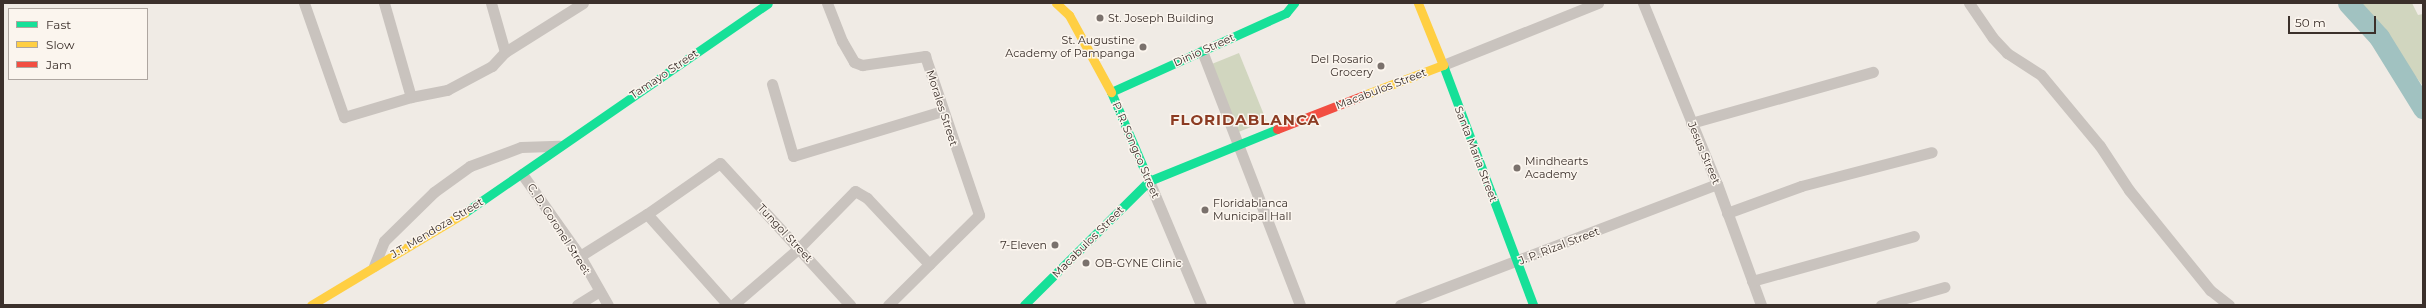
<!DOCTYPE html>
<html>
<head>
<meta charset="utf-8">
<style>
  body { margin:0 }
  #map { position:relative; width:2426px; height:308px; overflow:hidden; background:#f0ebe5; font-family:Montserrat,sans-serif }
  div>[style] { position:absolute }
  .green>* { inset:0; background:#d1d6bf; transform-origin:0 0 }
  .river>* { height:21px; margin:-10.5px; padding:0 10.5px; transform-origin:10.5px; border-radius:10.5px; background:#a1c2c1 }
  .street>* { height:11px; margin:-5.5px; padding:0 5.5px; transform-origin:5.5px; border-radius:5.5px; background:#c9c3be }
  .fast>* { height:9px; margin:-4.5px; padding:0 4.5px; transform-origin:4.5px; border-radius:4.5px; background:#16e098 }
  .slow>* { height:9px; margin:-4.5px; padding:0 4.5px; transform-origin:4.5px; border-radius:4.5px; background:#ffcf43 }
  .jam>* { height:9px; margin:-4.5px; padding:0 4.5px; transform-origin:4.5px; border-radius:4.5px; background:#f24e42 }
  .dots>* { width:11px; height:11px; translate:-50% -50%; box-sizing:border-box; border:2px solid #fbf5ee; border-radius:50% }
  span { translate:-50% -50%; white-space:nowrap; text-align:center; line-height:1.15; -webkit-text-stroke:3px #fbf5ee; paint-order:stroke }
  .poi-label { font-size:11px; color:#3b302b }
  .left { translate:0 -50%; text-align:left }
  .right { translate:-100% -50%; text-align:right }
  .street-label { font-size:11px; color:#3b302b }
  .district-label { font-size:15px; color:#8c3b22; font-weight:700; letter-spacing:1px }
  .frame { position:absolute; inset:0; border:4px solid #3b302b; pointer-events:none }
  .legend { position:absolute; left:8px; top:8px; width:140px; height:72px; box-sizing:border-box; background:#fbf5ee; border:1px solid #aea6a0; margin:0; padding:5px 7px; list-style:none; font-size:12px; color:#3b302b }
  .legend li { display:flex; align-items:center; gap:8px; height:20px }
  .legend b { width:20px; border:1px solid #aea6a0 }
  .scale { position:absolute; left:2288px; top:16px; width:88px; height:18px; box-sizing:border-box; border:2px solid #3b302b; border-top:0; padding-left:5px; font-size:12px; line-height:14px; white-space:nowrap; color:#3b302b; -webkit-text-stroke:3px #fbf5ee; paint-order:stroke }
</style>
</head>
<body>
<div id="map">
  <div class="green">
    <i style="clip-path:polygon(2359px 3px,2412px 3px,2418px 15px,2423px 14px,2423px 86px)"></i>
    <i style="left:1239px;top:53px;width:73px;height:36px;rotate:68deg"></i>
  </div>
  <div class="river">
    <i style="left:2348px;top:3px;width:46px;rotate:47.6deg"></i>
    <i style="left:2379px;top:37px;width:84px;rotate:58.2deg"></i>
  </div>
  <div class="street">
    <i style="left:304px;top:3px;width:121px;rotate:70.7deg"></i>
    <i style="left:344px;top:117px;width:70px;rotate:-16.6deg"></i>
    <i style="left:411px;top:97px;width:37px;rotate:-11deg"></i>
    <i style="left:447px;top:90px;width:51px;rotate:-28.1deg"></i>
    <i style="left:492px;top:66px;width:19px;rotate:-47deg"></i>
    <i style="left:505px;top:52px;width:92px;rotate:-32.1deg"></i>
    <i style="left:384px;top:3px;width:98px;rotate:74deg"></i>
    <i style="left:491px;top:3px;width:51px;rotate:74.1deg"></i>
    <i style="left:827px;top:3px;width:41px;rotate:68.5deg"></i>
    <i style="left:842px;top:41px;width:24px;rotate:60deg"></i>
    <i style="left:854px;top:62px;width:9px;rotate:21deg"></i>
    <i style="left:862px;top:65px;width:64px;rotate:-8.1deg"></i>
    <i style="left:925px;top:56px;width:168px;rotate:71.2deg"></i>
    <i style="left:979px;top:215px;width:128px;rotate:135.3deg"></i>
    <i style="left:1643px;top:3px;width:196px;rotate:67.8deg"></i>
    <i style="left:1717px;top:184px;width:129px;rotate:70deg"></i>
    <i style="left:1969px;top:3px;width:42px;rotate:55.6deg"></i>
    <i style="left:1993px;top:38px;width:21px;rotate:47deg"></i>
    <i style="left:2007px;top:53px;width:40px;rotate:32.9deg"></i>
    <i style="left:2041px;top:75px;width:92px;rotate:50.3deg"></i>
    <i style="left:2100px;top:146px;width:53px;rotate:56.6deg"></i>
    <i style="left:2129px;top:190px;width:129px;rotate:51deg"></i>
    <i style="left:2210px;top:290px;width:24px;rotate:38deg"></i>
    <i style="left:1202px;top:51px;width:272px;rotate:68.9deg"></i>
    <i style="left:1443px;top:65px;width:167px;rotate:-21.8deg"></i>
    <i style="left:772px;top:84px;width:75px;rotate:73.7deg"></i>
    <i style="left:793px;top:156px;width:156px;rotate:-16.8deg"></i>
    <i style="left:1691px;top:123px;width:189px;rotate:-15.7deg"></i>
    <i style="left:522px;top:174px;width:100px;rotate:54.7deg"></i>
    <i style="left:580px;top:256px;width:56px;rotate:60.3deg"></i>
    <i style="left:1149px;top:181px;width:134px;rotate:67.2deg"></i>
    <i style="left:1727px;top:213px;width:79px;rotate:-20deg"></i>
    <i style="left:1801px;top:186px;width:135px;rotate:-14.5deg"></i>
    <i style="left:647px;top:214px;width:122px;rotate:48.3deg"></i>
    <i style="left:580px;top:256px;width:79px;rotate:-32.1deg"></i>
    <i style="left:647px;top:214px;width:89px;rotate:-34.9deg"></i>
    <i style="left:720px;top:163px;width:193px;rotate:47.5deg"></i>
    <i style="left:374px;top:266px;width:27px;rotate:-68deg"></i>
    <i style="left:384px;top:241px;width:70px;rotate:-44.4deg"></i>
    <i style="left:434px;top:192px;width:44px;rotate:-35.8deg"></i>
    <i style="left:470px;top:166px;width:54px;rotate:-20.4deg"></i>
    <i style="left:521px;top:147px;width:38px;rotate:-2deg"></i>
    <i style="left:1752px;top:281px;width:168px;rotate:-15.5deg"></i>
    <i style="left:577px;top:305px;width:26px;rotate:-32deg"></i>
    <i style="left:733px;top:305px;width:87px;rotate:-40.8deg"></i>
    <i style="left:799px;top:248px;width:80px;rotate:-45.5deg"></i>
    <i style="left:855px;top:191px;width:14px;rotate:30deg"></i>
    <i style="left:867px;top:198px;width:91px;rotate:46.8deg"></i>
    <i style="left:1400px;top:305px;width:339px;rotate:-20.9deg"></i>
    <i style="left:1881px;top:305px;width:66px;rotate:-15.9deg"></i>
  </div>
  <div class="fast">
    <i style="left:1443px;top:65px;width:256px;rotate:69.4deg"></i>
    <i style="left:1149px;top:181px;width:97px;rotate:-113.1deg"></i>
    <i style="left:1111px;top:92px;width:192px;rotate:-24.3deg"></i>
    <i style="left:1286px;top:13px;width:13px;rotate:-51deg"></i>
    <i style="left:464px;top:213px;width:369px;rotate:-34.6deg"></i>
    <i style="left:1024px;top:305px;width:176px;rotate:-44.8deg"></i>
    <i style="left:1149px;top:181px;width:138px;rotate:-22.1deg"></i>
  </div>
  <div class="slow">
    <i style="left:1056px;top:3px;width:18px;rotate:43deg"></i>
    <i style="left:1069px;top:15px;width:88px;rotate:61.4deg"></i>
    <i style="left:1364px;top:95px;width:85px;rotate:-20.8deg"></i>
    <i style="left:1443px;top:65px;width:67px;rotate:-112deg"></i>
    <i style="left:311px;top:305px;width:179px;rotate:-31deg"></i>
  </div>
  <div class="jam">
    <i style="left:1277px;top:129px;width:93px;rotate:-21.3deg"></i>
  </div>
  <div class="dots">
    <i style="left:1100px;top:18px;background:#7a716c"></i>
    <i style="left:1143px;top:47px;background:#7a716c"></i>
    <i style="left:1381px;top:66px;background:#7a716c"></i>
    <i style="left:1517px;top:168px;background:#7a716c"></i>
    <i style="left:1205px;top:210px;background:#7a716c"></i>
    <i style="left:1055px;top:245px;background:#7a716c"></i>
    <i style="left:1086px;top:263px;background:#7a716c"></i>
  </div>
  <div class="poi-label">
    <span class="left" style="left:1108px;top:18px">St. Joseph Building</span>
    <span class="right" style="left:1135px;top:47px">St. Augustine<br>Academy of Pampanga</span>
    <span class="right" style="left:1373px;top:66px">Del Rosario<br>Grocery</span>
    <span class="left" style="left:1525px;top:168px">Mindhearts<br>Academy</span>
    <span class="left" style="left:1213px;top:210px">Floridablanca<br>Municipal Hall</span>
    <span class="right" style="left:1047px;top:245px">7-Eleven</span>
    <span class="left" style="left:1095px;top:263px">OB-GYNE Clinic</span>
  </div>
  <div class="street-label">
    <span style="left:1204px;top:50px;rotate:-24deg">Dinio Street</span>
    <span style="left:664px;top:74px;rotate:-34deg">Tamayo Street</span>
    <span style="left:1381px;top:89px;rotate:-21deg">Macabulos Street</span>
    <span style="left:942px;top:108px;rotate:72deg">Morales Street</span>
    <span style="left:1136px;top:150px;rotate:67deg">P. R. Songco Street</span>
    <span style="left:1704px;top:153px;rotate:67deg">Jesus Street</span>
    <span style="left:1476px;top:154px;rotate:69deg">Santa Maria Street</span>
    <span style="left:437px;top:228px;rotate:-31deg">J.T. Mendoza Street</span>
    <span style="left:559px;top:229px;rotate:57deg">C. D. Coronel Street</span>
    <span style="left:785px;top:233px;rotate:47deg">Tungol Street</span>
    <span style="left:1088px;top:242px;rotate:-45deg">Macabulos Street</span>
    <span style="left:1559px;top:246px;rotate:-21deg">J. P. Rizal Street</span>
  </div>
  <div class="district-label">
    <span style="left:1245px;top:120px">FLORIDABLANCA</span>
  </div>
  <div class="frame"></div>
  <ul class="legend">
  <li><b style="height:5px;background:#16e098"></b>Fast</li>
  <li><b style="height:5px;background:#ffcf43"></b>Slow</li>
  <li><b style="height:5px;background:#f24e42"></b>Jam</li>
  </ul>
  <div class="scale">50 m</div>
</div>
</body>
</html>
